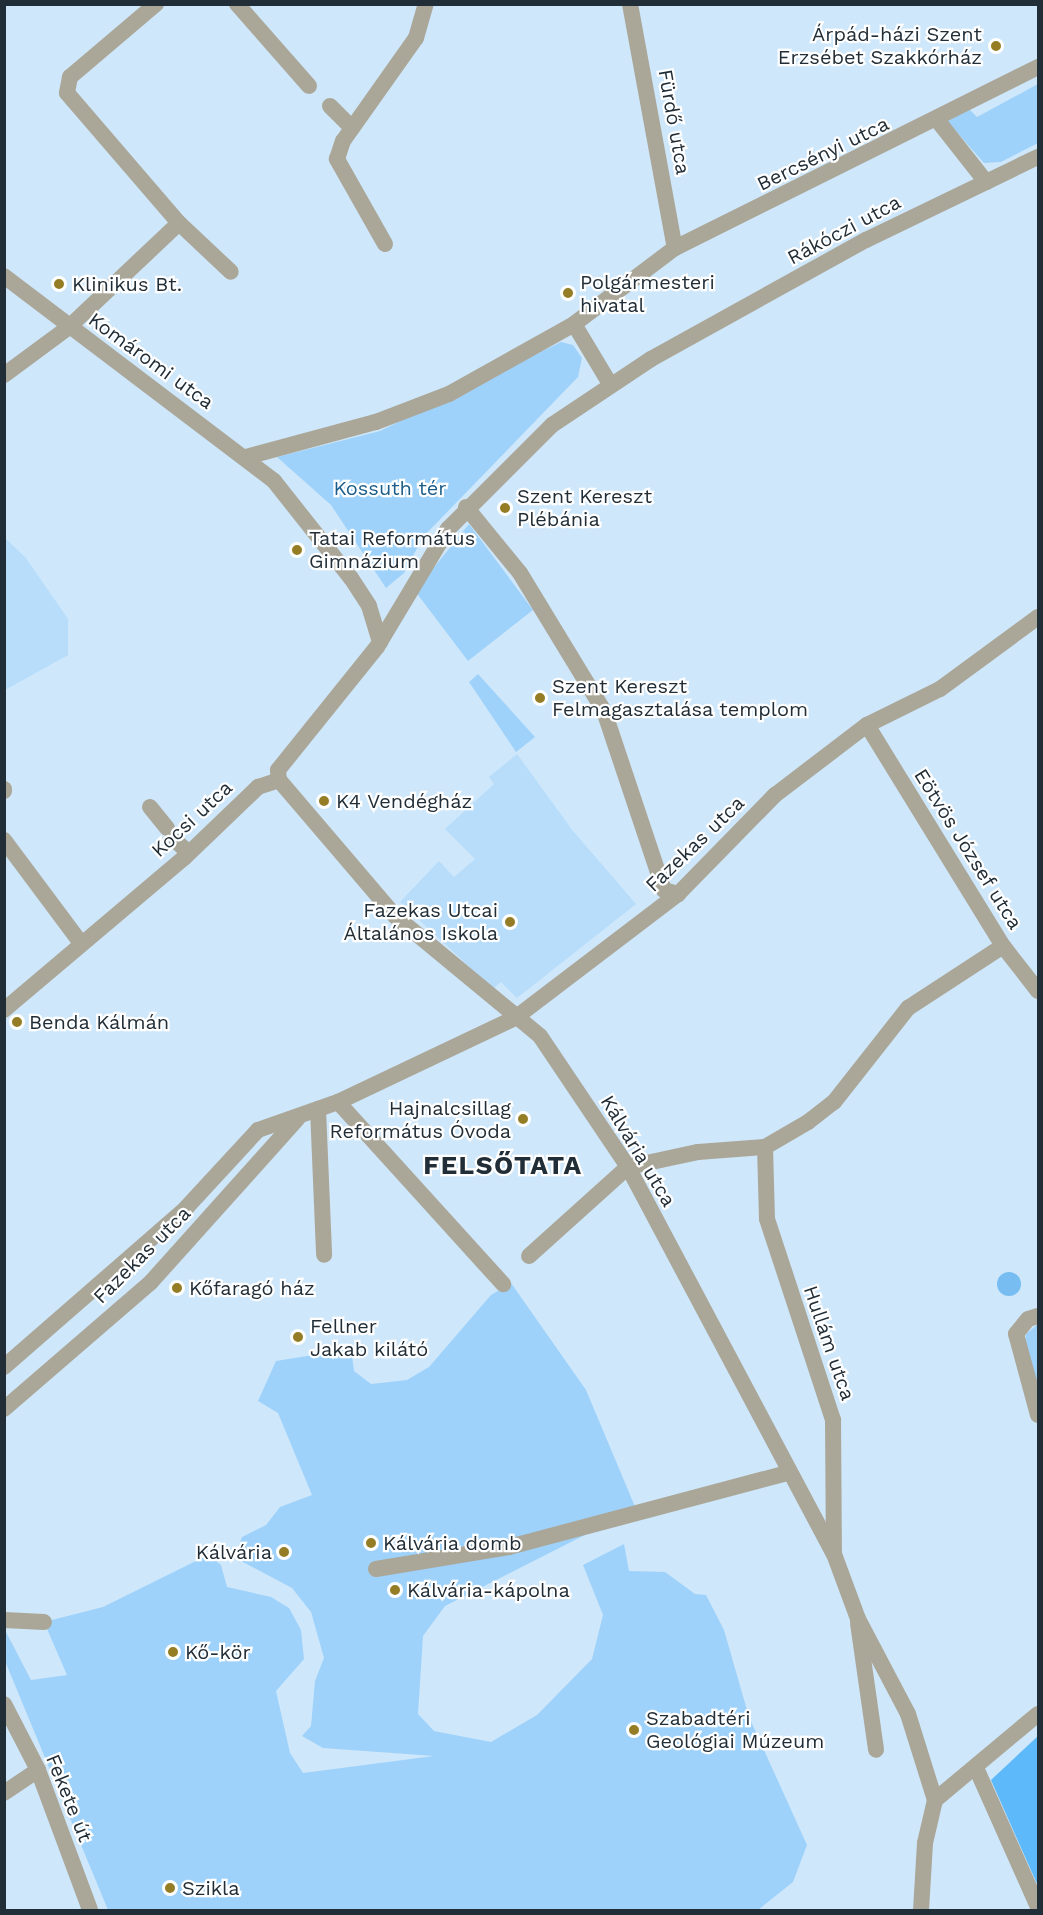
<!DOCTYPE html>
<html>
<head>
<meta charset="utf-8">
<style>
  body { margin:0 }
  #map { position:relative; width:1043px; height:1915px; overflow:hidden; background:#cee7fb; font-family:"Work Sans",sans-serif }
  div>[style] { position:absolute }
  .built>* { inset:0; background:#b7ddfb }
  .green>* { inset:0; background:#9fd2fa }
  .forest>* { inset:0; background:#5eb9fa }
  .water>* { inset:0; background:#77bdf1 }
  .round { border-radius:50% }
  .minor>* { height:16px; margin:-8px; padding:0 8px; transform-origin:8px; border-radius:8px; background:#aba798 }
  .dots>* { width:16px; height:16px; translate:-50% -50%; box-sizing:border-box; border:3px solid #fff; border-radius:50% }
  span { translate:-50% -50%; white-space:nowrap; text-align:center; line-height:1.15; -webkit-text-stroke:4.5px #fff; paint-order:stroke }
  .poi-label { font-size:20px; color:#222e37 }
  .right { translate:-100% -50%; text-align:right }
  .left { translate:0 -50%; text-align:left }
  .street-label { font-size:20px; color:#222e37 }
  .park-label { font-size:20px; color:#1b5d88 }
  .district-label { font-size:26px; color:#222e37; font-weight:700; letter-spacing:1.5px }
  .frame { position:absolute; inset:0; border:6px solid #222e37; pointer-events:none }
</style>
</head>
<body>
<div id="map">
  <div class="built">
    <i style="clip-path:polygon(4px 537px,26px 558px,68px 619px,68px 655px,5px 690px)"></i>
    <i style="clip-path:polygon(517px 754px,573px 831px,636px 904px,517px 998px,501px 982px,493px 989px,400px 902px,439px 861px,454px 877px,475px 859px,445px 829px,494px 784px,489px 777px)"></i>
  </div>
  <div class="green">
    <i style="clip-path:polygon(1038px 84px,1038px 143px,1001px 162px,984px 163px,946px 120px,968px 108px,977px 117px)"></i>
    <i style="clip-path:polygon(561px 342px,573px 345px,582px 358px,578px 377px,423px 537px,404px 573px,386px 588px,331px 505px,277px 457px,380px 431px)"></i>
    <i style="clip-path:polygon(469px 524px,533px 610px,468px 661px,415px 591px)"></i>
    <i style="clip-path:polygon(478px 674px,535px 737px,516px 752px,469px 682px)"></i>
    <i style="clip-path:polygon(511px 1283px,586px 1390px,636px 1509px,445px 1606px,423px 1636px,418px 1714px,434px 1731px,491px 1742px,537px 1715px,592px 1659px,603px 1615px,583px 1565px,624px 1544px,629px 1571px,665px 1572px,695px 1594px,706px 1595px,724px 1630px,749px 1717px,807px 1845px,793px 1882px,758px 1910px,108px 1910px,5px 1661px,4px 1628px,31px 1680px,67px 1675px,44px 1622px,103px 1607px,208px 1555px,221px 1565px,227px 1587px,271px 1597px,289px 1608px,301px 1630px,304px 1659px,276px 1691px,290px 1753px,303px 1773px,434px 1756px,323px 1748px,302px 1736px,311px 1726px,315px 1681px,324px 1658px,311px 1612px,292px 1588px,243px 1562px,237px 1550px,242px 1537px,266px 1525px,280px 1507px,312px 1495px,278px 1413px,258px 1401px,276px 1361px,351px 1349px,354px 1371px,371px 1384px,407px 1380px,429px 1367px,491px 1295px)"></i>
    <i style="clip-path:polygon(1038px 1324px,1038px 1390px,1025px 1347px,1026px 1334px)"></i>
  </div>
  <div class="forest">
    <i style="clip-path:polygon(1038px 1736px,1038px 1886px,991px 1780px)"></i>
  </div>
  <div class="water">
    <i class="round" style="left:997px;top:1272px;width:24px;height:24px"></i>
  </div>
  <div class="minor">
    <i style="left:156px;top:4px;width:113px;rotate:139.7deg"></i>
    <i style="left:70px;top:77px;width:16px;rotate:101deg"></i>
    <i style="left:67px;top:93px;width:172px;rotate:49.3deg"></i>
    <i style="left:179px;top:223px;width:71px;rotate:43.3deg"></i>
    <i style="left:237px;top:4px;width:109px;rotate:48.7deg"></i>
    <i style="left:630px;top:4px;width:248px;rotate:79.6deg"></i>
    <i style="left:330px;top:106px;width:31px;rotate:45deg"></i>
    <i style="left:938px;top:121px;width:78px;rotate:51.8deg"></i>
    <i style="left:385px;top:244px;width:98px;rotate:-119.5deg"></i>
    <i style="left:337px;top:159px;width:19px;rotate:-72deg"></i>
    <i style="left:343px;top:141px;width:126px;rotate:-54.7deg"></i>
    <i style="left:416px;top:38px;width:35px;rotate:-74deg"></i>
    <i style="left:4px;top:276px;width:339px;rotate:37.2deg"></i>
    <i style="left:274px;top:481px;width:124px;rotate:51.6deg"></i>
    <i style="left:351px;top:578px;width:33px;rotate:57deg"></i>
    <i style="left:369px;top:606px;width:38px;rotate:73deg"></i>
    <i style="left:574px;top:324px;width:70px;rotate:59deg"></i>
    <i style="left:4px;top:375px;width:81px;rotate:-36.4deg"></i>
    <i style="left:69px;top:327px;width:151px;rotate:-43.4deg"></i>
    <i style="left:246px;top:457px;width:135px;rotate:-15.1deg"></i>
    <i style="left:376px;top:422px;width:78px;rotate:-21deg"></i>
    <i style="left:449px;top:394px;width:143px;rotate:-29.2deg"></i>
    <i style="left:574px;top:324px;width:126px;rotate:-37deg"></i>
    <i style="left:675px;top:248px;width:406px;rotate:-26.5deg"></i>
    <i style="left:466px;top:507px;width:85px;rotate:50.7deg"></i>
    <i style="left:520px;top:573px;width:162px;rotate:58.7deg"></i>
    <i style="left:604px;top:711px;width:189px;rotate:71.5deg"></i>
    <i style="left:664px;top:890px;width:15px;rotate:16deg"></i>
    <i style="left:867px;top:725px;width:259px;rotate:58.4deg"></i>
    <i style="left:1003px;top:946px;width:57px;rotate:52.1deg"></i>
    <i style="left:279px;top:780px;width:179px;rotate:49.5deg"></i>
    <i style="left:395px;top:916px;width:188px;rotate:39.6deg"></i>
    <i style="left:540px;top:1036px;width:158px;rotate:56.1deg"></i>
    <i style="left:628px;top:1167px;width:438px;rotate:62deg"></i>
    <i style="left:834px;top:1554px;width:69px;rotate:69.7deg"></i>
    <i style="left:858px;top:1619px;width:107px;rotate:62.2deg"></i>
    <i style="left:908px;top:1714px;width:90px;rotate:72.6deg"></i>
    <i style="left:935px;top:1800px;width:44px;rotate:103.1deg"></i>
    <i style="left:925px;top:1843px;width:67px;rotate:93.4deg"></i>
    <i style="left:279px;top:780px;width:10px;rotate:-96deg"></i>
    <i style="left:278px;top:770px;width:158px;rotate:-51.2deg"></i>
    <i style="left:377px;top:647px;width:138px;rotate:-59deg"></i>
    <i style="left:448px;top:529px;width:147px;rotate:-45deg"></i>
    <i style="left:552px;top:425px;width:119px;rotate:-33.7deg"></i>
    <i style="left:651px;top:359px;width:246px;rotate:-29deg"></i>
    <i style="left:866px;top:240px;width:191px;rotate:-25.8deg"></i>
    <i style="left:4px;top:789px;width:2px;rotate:90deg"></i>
    <i style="left:150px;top:807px;width:27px;rotate:51deg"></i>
    <i style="left:4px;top:840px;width:127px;rotate:53.3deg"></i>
    <i style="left:177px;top:842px;width:16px;rotate:43deg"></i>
    <i style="left:4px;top:1010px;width:236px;rotate:-40.2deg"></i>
    <i style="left:184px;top:858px;width:103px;rotate:-43.8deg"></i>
    <i style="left:258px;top:787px;width:22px;rotate:-18deg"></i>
    <i style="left:338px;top:1102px;width:246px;rotate:47.8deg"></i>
    <i style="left:318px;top:1109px;width:146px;rotate:87.6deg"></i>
    <i style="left:765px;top:1147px;width:72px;rotate:88.4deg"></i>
    <i style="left:767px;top:1219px;width:212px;rotate:71.8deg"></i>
    <i style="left:833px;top:1420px;width:133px;rotate:89.6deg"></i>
    <i style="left:529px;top:1256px;width:133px;rotate:-42deg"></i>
    <i style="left:628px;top:1167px;width:72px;rotate:-12.1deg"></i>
    <i style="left:698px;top:1152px;width:67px;rotate:-4.3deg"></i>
    <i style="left:765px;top:1147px;width:50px;rotate:-30.2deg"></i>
    <i style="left:808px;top:1122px;width:33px;rotate:-38deg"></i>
    <i style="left:834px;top:1102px;width:120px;rotate:-51.8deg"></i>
    <i style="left:908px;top:1008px;width:113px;rotate:-33.1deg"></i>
    <i style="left:1038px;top:1316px;width:10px;rotate:163deg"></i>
    <i style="left:1028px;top:1319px;width:19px;rotate:129deg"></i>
    <i style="left:1016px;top:1334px;width:84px;rotate:74.8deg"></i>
    <i style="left:4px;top:1367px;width:242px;rotate:-41.1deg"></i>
    <i style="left:186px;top:1208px;width:106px;rotate:-47.3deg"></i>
    <i style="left:258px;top:1130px;width:85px;rotate:-19.3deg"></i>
    <i style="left:338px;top:1102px;width:196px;rotate:-25.4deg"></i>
    <i style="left:515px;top:1018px;width:205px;rotate:-37.3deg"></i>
    <i style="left:678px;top:894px;width:139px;rotate:-45.6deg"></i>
    <i style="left:775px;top:795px;width:116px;rotate:-37.3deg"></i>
    <i style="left:867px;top:725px;width:81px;rotate:-26.3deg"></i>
    <i style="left:940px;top:689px;width:122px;rotate:-36.3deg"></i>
    <i style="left:4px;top:1409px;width:194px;rotate:-40.8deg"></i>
    <i style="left:151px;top:1282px;width:219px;rotate:-48.1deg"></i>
    <i style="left:376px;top:1569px;width:135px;rotate:-9.4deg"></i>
    <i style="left:509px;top:1547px;width:288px;rotate:-14.9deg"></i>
    <i style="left:4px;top:1620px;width:40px;rotate:2.9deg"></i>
    <i style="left:858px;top:1623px;width:128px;rotate:81.9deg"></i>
    <i style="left:4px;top:1704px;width:74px;rotate:62.7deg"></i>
    <i style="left:38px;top:1770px;width:149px;rotate:69.6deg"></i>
    <i style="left:977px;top:1770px;width:150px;rotate:66deg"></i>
    <i style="left:4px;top:1793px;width:41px;rotate:-34.1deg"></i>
    <i style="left:935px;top:1800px;width:134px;rotate:-39.9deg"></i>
  </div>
  <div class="dots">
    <i style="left:996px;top:46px;background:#947d24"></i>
    <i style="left:59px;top:284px;background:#947d24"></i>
    <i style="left:568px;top:293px;background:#947d24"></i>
    <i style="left:505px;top:508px;background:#947d24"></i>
    <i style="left:297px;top:550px;background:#947d24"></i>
    <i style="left:540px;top:698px;background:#947d24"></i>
    <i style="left:324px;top:801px;background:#947d24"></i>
    <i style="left:510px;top:922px;background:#947d24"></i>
    <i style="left:17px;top:1022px;background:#947d24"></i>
    <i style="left:523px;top:1119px;background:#947d24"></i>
    <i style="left:177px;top:1288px;background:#947d24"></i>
    <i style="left:298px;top:1337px;background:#947d24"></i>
    <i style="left:371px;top:1543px;background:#947d24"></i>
    <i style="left:284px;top:1552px;background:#947d24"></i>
    <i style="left:395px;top:1590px;background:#947d24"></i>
    <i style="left:173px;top:1652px;background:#947d24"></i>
    <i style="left:634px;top:1730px;background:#947d24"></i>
    <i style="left:170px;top:1888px;background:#947d24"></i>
  </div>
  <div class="poi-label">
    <span class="right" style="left:982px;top:46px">Árpád-házi Szent<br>Erzsébet Szakkórház</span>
    <span class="left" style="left:580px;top:294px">Polgármesteri<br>hivatal</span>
    <span class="left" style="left:72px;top:284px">Klinikus Bt.</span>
    <span class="left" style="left:517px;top:508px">Szent Kereszt<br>Plébánia</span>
    <span class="left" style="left:309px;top:550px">Tatai Református<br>Gimnázium</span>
    <span class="left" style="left:552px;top:698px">Szent Kereszt<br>Felmagasztalása templom</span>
    <span class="left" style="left:336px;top:801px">K4 Vendégház</span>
    <span class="right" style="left:498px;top:922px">Fazekas Utcai<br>Általános Iskola</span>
    <span class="left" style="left:29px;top:1022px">Benda Kálmán</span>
    <span class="right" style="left:511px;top:1120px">Hajnalcsillag<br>Református Óvoda</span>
    <span class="left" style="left:189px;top:1288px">Kőfaragó ház</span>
    <span class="left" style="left:310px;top:1338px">Fellner<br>Jakab kilátó</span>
    <span class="left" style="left:383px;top:1543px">Kálvária domb</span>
    <span class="right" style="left:272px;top:1552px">Kálvária</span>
    <span class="left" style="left:407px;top:1590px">Kálvária-kápolna</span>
    <span class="left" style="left:185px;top:1652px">Kő-kör</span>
    <span class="left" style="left:646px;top:1730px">Szabadtéri<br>Geológiai Múzeum</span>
    <span class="left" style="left:182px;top:1888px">Szikla</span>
  </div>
  <div class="street-label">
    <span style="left:674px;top:122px;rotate:80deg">Fürdő utca</span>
    <span style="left:823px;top:154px;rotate:-26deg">Bercsényi utca</span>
    <span style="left:844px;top:230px;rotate:-28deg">Rákóczi utca</span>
    <span style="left:151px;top:361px;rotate:36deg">Komáromi utca</span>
    <span style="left:192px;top:819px;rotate:-43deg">Kocsi utca</span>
    <span style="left:695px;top:844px;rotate:-44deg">Fazekas utca</span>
    <span style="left:968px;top:849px;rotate:58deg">Eötvös József utca</span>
    <span style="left:638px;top:1151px;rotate:59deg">Kálvária utca</span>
    <span style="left:142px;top:1255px;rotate:-45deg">Fazekas utca</span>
    <span style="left:829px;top:1343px;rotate:71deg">Hullám utca</span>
    <span style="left:69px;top:1798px;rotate:68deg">Fekete út</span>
  </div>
  <div class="park-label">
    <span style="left:390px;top:488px">Kossuth tér</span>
  </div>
  <div class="district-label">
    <span style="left:503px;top:1166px">FELSŐTATA</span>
  </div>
  <div class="frame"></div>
</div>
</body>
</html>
